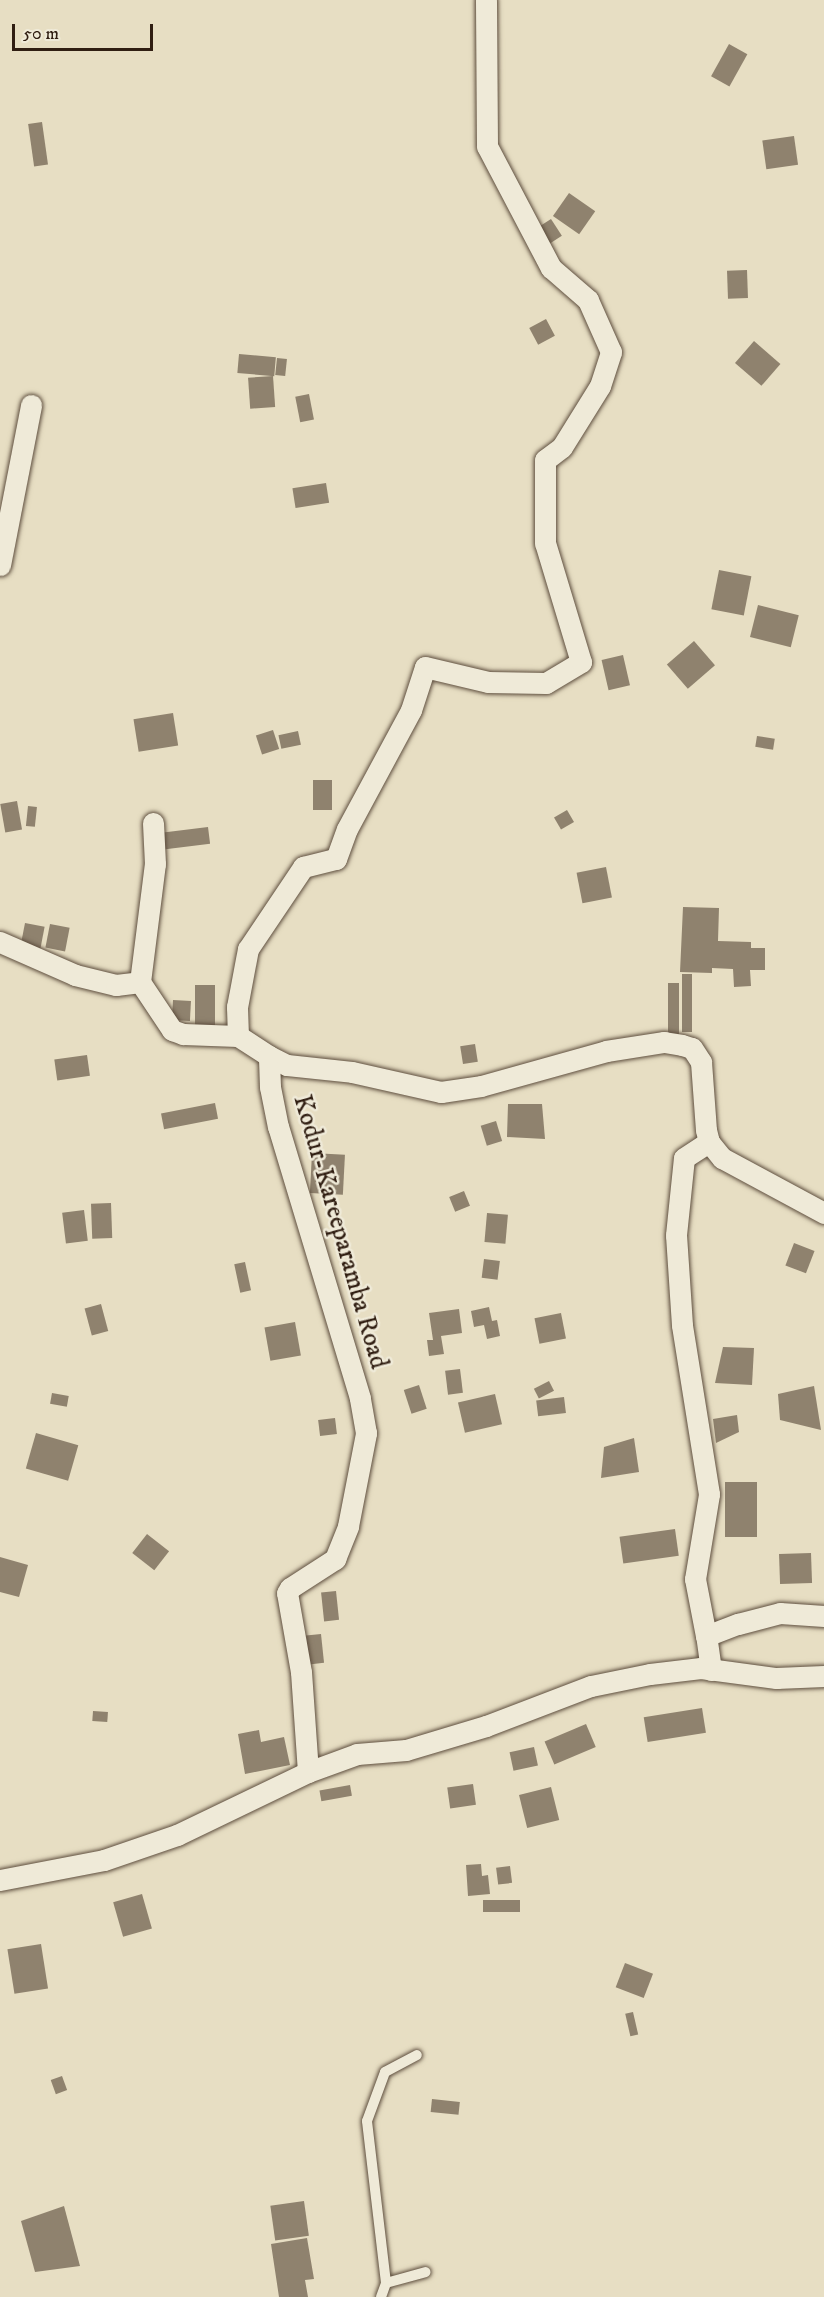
<!DOCTYPE html>
<html>
<head>
<meta charset="utf-8">
<style>
  body { margin:0 }
  #map { position:relative; width:824px; height:2297px; overflow:hidden; background:#e7dec3; font-family:"IM FELL DW Pica",serif }
  div>[style] { position:absolute }
  .building>* { inset:0; background:#8f826e; transform-origin:0 0 }
  .roads { filter:drop-shadow(0 0 2px #5e4e3e) drop-shadow(0 0 2px #5e4e3e) }
  .service>* { height:10px; margin:-5px; padding:0 5px; transform-origin:5px; border-radius:5px; background:#efead8 }
  .minor>* { height:21px; margin:-10.5px; padding:0 10.5px; transform-origin:10.5px; border-radius:10.5px; background:#efead8 }
  span { translate:-50% -50%; white-space:nowrap; text-align:center; line-height:1.15; -webkit-text-stroke:5px #efead8; paint-order:stroke }
  .street-label { font-size:26px; color:#301e12 }
  .scale { position:absolute; left:12px; top:24px; width:141px; height:27px; box-sizing:border-box; border:3px solid #301e12; border-top:0; padding-left:8px; font-size:18px; line-height:21px; white-space:nowrap; color:#301e12; -webkit-text-stroke:4px #efead8; paint-order:stroke }
</style>
</head>
<body>
<div id="map">
  <div class="building">
    <i style="left:729px;top:44px;width:21px;height:37px;rotate:29deg"></i>
    <i style="left:42px;top:122px;width:43px;height:14px;rotate:82deg"></i>
    <i style="left:794px;top:136px;width:29px;height:32px;rotate:82deg"></i>
    <i style="left:569px;top:193px;width:32px;height:28px;rotate:35deg"></i>
    <i style="left:551px;top:219px;width:20px;height:19px;rotate:57deg"></i>
    <i style="left:747px;top:270px;width:28px;height:20px;rotate:88deg"></i>
    <i style="left:546px;top:319px;width:19px;height:19px;rotate:62deg"></i>
    <i style="left:754px;top:341px;width:35px;height:29px;rotate:41deg"></i>
    <i style="left:239px;top:354px;width:37px;height:19px;rotate:5deg"></i>
    <i style="left:277px;top:358px;width:10px;height:17px;rotate:6deg"></i>
    <i style="left:273px;top:376px;width:31px;height:25px;rotate:86deg"></i>
    <i style="left:309px;top:394px;width:26px;height:14px;rotate:79deg"></i>
    <i style="left:326px;top:483px;width:20px;height:34px;rotate:81deg"></i>
    <i style="left:719px;top:570px;width:33px;height:40px;rotate:11deg"></i>
    <i style="left:758px;top:605px;width:42px;height:33px;rotate:14deg"></i>
    <i style="left:694px;top:641px;width:32px;height:36px;rotate:49deg"></i>
    <i style="left:623px;top:655px;width:31px;height:22px;rotate:77deg"></i>
    <i style="left:173px;top:713px;width:33px;height:40px;rotate:81deg"></i>
    <i style="left:273px;top:730px;width:20px;height:18px;rotate:72deg"></i>
    <i style="left:298px;top:731px;width:14px;height:20px;rotate:78deg"></i>
    <i style="left:757px;top:736px;width:18px;height:11px;rotate:9deg"></i>
    <i style="left:313px;top:780px;width:19px;height:30px"></i>
    <i style="left:17px;top:801px;width:29px;height:17px;rotate:80deg"></i>
    <i style="left:28px;top:806px;width:9px;height:20px;rotate:6deg"></i>
    <i style="left:567px;top:810px;width:14px;height:15px;rotate:60deg"></i>
    <i style="left:208px;top:827px;width:17px;height:49px;rotate:83deg"></i>
    <i style="left:606px;top:867px;width:31px;height:30px;rotate:79deg"></i>
    <i style="clip-path:polygon(683px 907px,719px 908px,718px 941px,751px 942px,751px 948px,765px 948px,765px 970px,750px 970px,751px 986px,734px 987px,733px 969px,712px 968px,712px 973px,680px 972px)"></i>
    <i style="left:25px;top:923px;width:20px;height:23px;rotate:11deg"></i>
    <i style="left:50px;top:924px;width:20px;height:24px;rotate:11deg"></i>
    <i style="left:682px;top:974px;width:10px;height:58px"></i>
    <i style="left:668px;top:983px;width:11px;height:58px"></i>
    <i style="left:195px;top:985px;width:20px;height:42px"></i>
    <i style="left:173px;top:1000px;width:18px;height:20px;rotate:3deg"></i>
    <i style="left:475px;top:1044px;width:18px;height:15px;rotate:81deg"></i>
    <i style="left:87px;top:1055px;width:21px;height:33px;rotate:82deg"></i>
    <i style="left:215px;top:1103px;width:16px;height:55px;rotate:79deg"></i>
    <i style="clip-path:polygon(508px 1104px,542px 1104px,545px 1139px,507px 1137px)"></i>
    <i style="left:496px;top:1121px;width:21px;height:16px;rotate:73deg"></i>
    <i style="left:312px;top:1153px;width:33px;height:40px;rotate:3deg"></i>
    <i style="left:464px;top:1191px;width:16px;height:16px;rotate:68deg"></i>
    <i style="left:111px;top:1203px;width:35px;height:20px;rotate:88deg"></i>
    <i style="left:84px;top:1210px;width:31px;height:22px;rotate:83deg"></i>
    <i style="left:487px;top:1213px;width:21px;height:29px;rotate:5deg"></i>
    <i style="left:794px;top:1243px;width:22px;height:24px;rotate:21deg"></i>
    <i style="left:484px;top:1259px;width:16px;height:19px;rotate:7deg"></i>
    <i style="left:245px;top:1262px;width:29px;height:11px;rotate:78deg"></i>
    <i style="left:101px;top:1304px;width:28px;height:17px;rotate:75deg"></i>
    <i style="clip-path:polygon(489px 1307px,492px 1321px,497px 1320px,500px 1336px,487px 1339px,484px 1325px,474px 1327px,471px 1311px)"></i>
    <i style="clip-path:polygon(459px 1309px,462px 1333px,441px 1336px,444px 1354px,429px 1356px,427px 1340px,433px 1340px,429px 1313px)"></i>
    <i style="left:561px;top:1313px;width:26px;height:27px;rotate:79deg"></i>
    <i style="left:295px;top:1322px;width:34px;height:31px;rotate:80deg"></i>
    <i style="clip-path:polygon(723px 1347px,754px 1348px,752px 1385px,715px 1383px)"></i>
    <i style="left:460px;top:1369px;width:24px;height:15px;rotate:83deg"></i>
    <i style="left:549px;top:1381px;width:11px;height:17px;rotate:63deg"></i>
    <i style="left:419px;top:1385px;width:25px;height:16px;rotate:72deg"></i>
    <i style="clip-path:polygon(814px 1386px,821px 1430px,780px 1420px,778px 1394px)"></i>
    <i style="left:52px;top:1393px;width:17px;height:11px;rotate:10deg"></i>
    <i style="left:495px;top:1394px;width:31px;height:38px;rotate:77deg"></i>
    <i style="left:564px;top:1397px;width:16px;height:28px;rotate:83deg"></i>
    <i style="clip-path:polygon(737px 1415px,739px 1432px,716px 1443px,713px 1419px)"></i>
    <i style="left:335px;top:1418px;width:16px;height:17px;rotate:83deg"></i>
    <i style="left:36px;top:1433px;width:44px;height:37px;rotate:16deg"></i>
    <i style="clip-path:polygon(634px 1438px,639px 1472px,601px 1478px,604px 1447px)"></i>
    <i style="left:725px;top:1482px;width:32px;height:55px"></i>
    <i style="left:675px;top:1529px;width:27px;height:56px;rotate:82deg"></i>
    <i style="left:147px;top:1534px;width:28px;height:24px;rotate:38deg"></i>
    <i style="left:811px;top:1553px;width:30px;height:32px;rotate:88deg"></i>
    <i style="clip-path:polygon(0 1557px,28px 1565px,19px 1597px,0 1592px)"></i>
    <i style="left:336px;top:1591px;width:29px;height:15px;rotate:84deg"></i>
    <i style="left:321px;top:1634px;width:29px;height:15px;rotate:84deg"></i>
    <i style="left:702px;top:1708px;width:25px;height:59px;rotate:81deg"></i>
    <i style="left:93px;top:1711px;width:15px;height:10px;rotate:4deg"></i>
    <i style="left:586px;top:1724px;width:25px;height:45px;rotate:67deg"></i>
    <i style="clip-path:polygon(259px 1730px,261px 1742px,284px 1737px,290px 1765px,245px 1774px,238px 1734px)"></i>
    <i style="left:534px;top:1747px;width:19px;height:25px;rotate:78deg"></i>
    <i style="left:473px;top:1784px;width:21px;height:26px;rotate:82deg"></i>
    <i style="left:350px;top:1785px;width:11px;height:31px;rotate:80deg"></i>
    <i style="left:551px;top:1787px;width:34px;height:33px;rotate:76deg"></i>
    <i style="clip-path:polygon(481px 1864px,482px 1876px,488px 1875px,490px 1894px,468px 1896px,466px 1865px)"></i>
    <i style="left:510px;top:1866px;width:17px;height:14px;rotate:83deg"></i>
    <i style="left:142px;top:1894px;width:36px;height:30px;rotate:74deg"></i>
    <i style="left:520px;top:1900px;width:12px;height:37px;rotate:90deg"></i>
    <i style="left:41px;top:1944px;width:45px;height:34px;rotate:81deg"></i>
    <i style="left:625px;top:1963px;width:30px;height:26px;rotate:21deg"></i>
    <i style="left:633px;top:2012px;width:23px;height:8px;rotate:77deg"></i>
    <i style="left:62px;top:2076px;width:15px;height:12px;rotate:70deg"></i>
    <i style="left:432px;top:2099px;width:28px;height:13px;rotate:6deg"></i>
    <i style="left:304px;top:2201px;width:35px;height:34px;rotate:82deg"></i>
    <i style="clip-path:polygon(64px 2206px,80px 2266px,35px 2272px,21px 2221px)"></i>
    <i style="clip-path:polygon(307px 2238px,314px 2279px,305px 2280px,308px 2297px,279px 2297px,271px 2244px)"></i>
  </div>
  <div class="roads">
    <div class="service">
      <i style="left:386px;top:2283px;width:163px;rotate:-96.7deg"></i>
      <i style="left:367px;top:2121px;width:52px;rotate:-69.8deg"></i>
      <i style="left:385px;top:2072px;width:36px;rotate:-28deg"></i>
      <i style="left:381px;top:2297px;width:15px;rotate:-70deg"></i>
      <i style="left:386px;top:2283px;width:41px;rotate:-15.4deg"></i>
    </div>
    <div class="minor">
      <i style="left:0;top:565px;width:163px;rotate:-79deg"></i>
      <i style="left:0;top:942px;width:82px;rotate:23.7deg"></i>
      <i style="left:75px;top:975px;width:42px;rotate:13.7deg"></i>
      <i style="left:116px;top:985px;width:24px;rotate:-7deg"></i>
      <i style="left:140px;top:982px;width:58px;rotate:56.3deg"></i>
      <i style="left:172px;top:1030px;width:12px;rotate:20deg"></i>
      <i style="left:183px;top:1034px;width:55px;rotate:2.1deg"></i>
      <i style="left:140px;top:982px;width:119px;rotate:-82.8deg"></i>
      <i style="left:155px;top:864px;width:41px;rotate:-92.8deg"></i>
      <i style="left:269px;top:1056px;width:37px;rotate:-147deg"></i>
      <i style="left:238px;top:1036px;width:29px;rotate:-92deg"></i>
      <i style="left:237px;top:1007px;width:59px;rotate:-79.3deg"></i>
      <i style="left:248px;top:949px;width:99px;rotate:-56.1deg"></i>
      <i style="left:303px;top:867px;width:34px;rotate:-14deg"></i>
      <i style="left:336px;top:859px;width:32px;rotate:-70deg"></i>
      <i style="left:347px;top:829px;width:135px;rotate:-61.7deg"></i>
      <i style="left:411px;top:710px;width:45px;rotate:-72deg"></i>
      <i style="left:425px;top:667px;width:65px;rotate:13.4deg"></i>
      <i style="left:488px;top:682px;width:58px;rotate:1deg"></i>
      <i style="left:546px;top:683px;width:41px;rotate:-31deg"></i>
      <i style="left:581px;top:662px;width:124px;rotate:-106.8deg"></i>
      <i style="left:545px;top:543px;width:83px;rotate:-90deg"></i>
      <i style="left:545px;top:460px;width:21px;rotate:-37deg"></i>
      <i style="left:562px;top:447px;width:72px;rotate:-58.1deg"></i>
      <i style="left:600px;top:386px;width:36px;rotate:-72deg"></i>
      <i style="left:611px;top:352px;width:57px;rotate:-113.9deg"></i>
      <i style="left:588px;top:300px;width:49px;rotate:-139.1deg"></i>
      <i style="left:551px;top:268px;width:138px;rotate:-117.7deg"></i>
      <i style="left:487px;top:146px;width:146px;rotate:-90.4deg"></i>
      <i style="left:706px;top:1636px;width:58px;rotate:-100.9deg"></i>
      <i style="left:695px;top:1579px;width:86px;rotate:-80.6deg"></i>
      <i style="left:709px;top:1494px;width:171px;rotate:-99.1deg"></i>
      <i style="left:682px;top:1325px;width:90px;rotate:-93.8deg"></i>
      <i style="left:676px;top:1235px;width:77px;rotate:-84.1deg"></i>
      <i style="left:684px;top:1158px;width:30px;rotate:-33deg"></i>
      <i style="left:711px;top:1670px;width:34px;rotate:-98deg"></i>
      <i style="left:706px;top:1636px;width:34px;rotate:-21deg"></i>
      <i style="left:738px;top:1624px;width:43px;rotate:-14.7deg"></i>
      <i style="left:780px;top:1613px;width:44px;rotate:3.9deg"></i>
      <i style="left:308px;top:1772px;width:100px;rotate:-94deg"></i>
      <i style="left:301px;top:1672px;width:80px;rotate:-100deg"></i>
      <i style="left:287px;top:1593px;width:6px;rotate:-59deg"></i>
      <i style="left:290px;top:1588px;width:54px;rotate:-32.8deg"></i>
      <i style="left:335px;top:1559px;width:35px;rotate:-68deg"></i>
      <i style="left:348px;top:1526px;width:95px;rotate:-79deg"></i>
      <i style="left:366px;top:1433px;width:36px;rotate:-100deg"></i>
      <i style="left:360px;top:1398px;width:283px;rotate:-106.8deg"></i>
      <i style="left:278px;top:1127px;width:41px;rotate:-101.3deg"></i>
      <i style="left:270px;top:1087px;width:31px;rotate:-92deg"></i>
      <i style="left:269px;top:1056px;width:20px;rotate:27deg"></i>
      <i style="left:287px;top:1065px;width:65px;rotate:6.1deg"></i>
      <i style="left:352px;top:1072px;width:91px;rotate:12.7deg"></i>
      <i style="left:441px;top:1092px;width:40px;rotate:-8.5deg"></i>
      <i style="left:481px;top:1086px;width:130px;rotate:-15.6deg"></i>
      <i style="left:606px;top:1051px;width:59px;rotate:-8.8deg"></i>
      <i style="left:664px;top:1042px;width:18px;rotate:9deg"></i>
      <i style="left:682px;top:1045px;width:10px;rotate:17deg"></i>
      <i style="left:692px;top:1048px;width:17px;rotate:57deg"></i>
      <i style="left:701px;top:1062px;width:68px;rotate:85.8deg"></i>
      <i style="left:706px;top:1130px;width:12px;rotate:76deg"></i>
      <i style="left:709px;top:1142px;width:21px;rotate:51deg"></i>
      <i style="left:722px;top:1158px;width:116px;rotate:28.3deg"></i>
      <i style="left:0;top:1880px;width:106px;rotate:-10.9deg"></i>
      <i style="left:104px;top:1860px;width:77px;rotate:-18.9deg"></i>
      <i style="left:177px;top:1835px;width:145px;rotate:-25.7deg"></i>
      <i style="left:308px;top:1772px;width:52px;rotate:-20.2deg"></i>
      <i style="left:357px;top:1754px;width:49px;rotate:-4.7deg"></i>
      <i style="left:406px;top:1750px;width:84px;rotate:-16.7deg"></i>
      <i style="left:486px;top:1726px;width:112px;rotate:-20.9deg"></i>
      <i style="left:591px;top:1686px;width:60px;rotate:-11.5deg"></i>
      <i style="left:650px;top:1674px;width:51px;rotate:-6.7deg"></i>
      <i style="left:701px;top:1668px;width:76px;rotate:7.6deg"></i>
      <i style="left:776px;top:1678px;width:48px;rotate:-2.4deg"></i>
    </div>
  </div>
  <div class="street-label">
    <span style="left:340px;top:1232px;rotate:74deg">Kodur-Kareeparamba Road</span>
  </div>
  <div class="scale">50 m</div>
</div>
</body>
</html>
